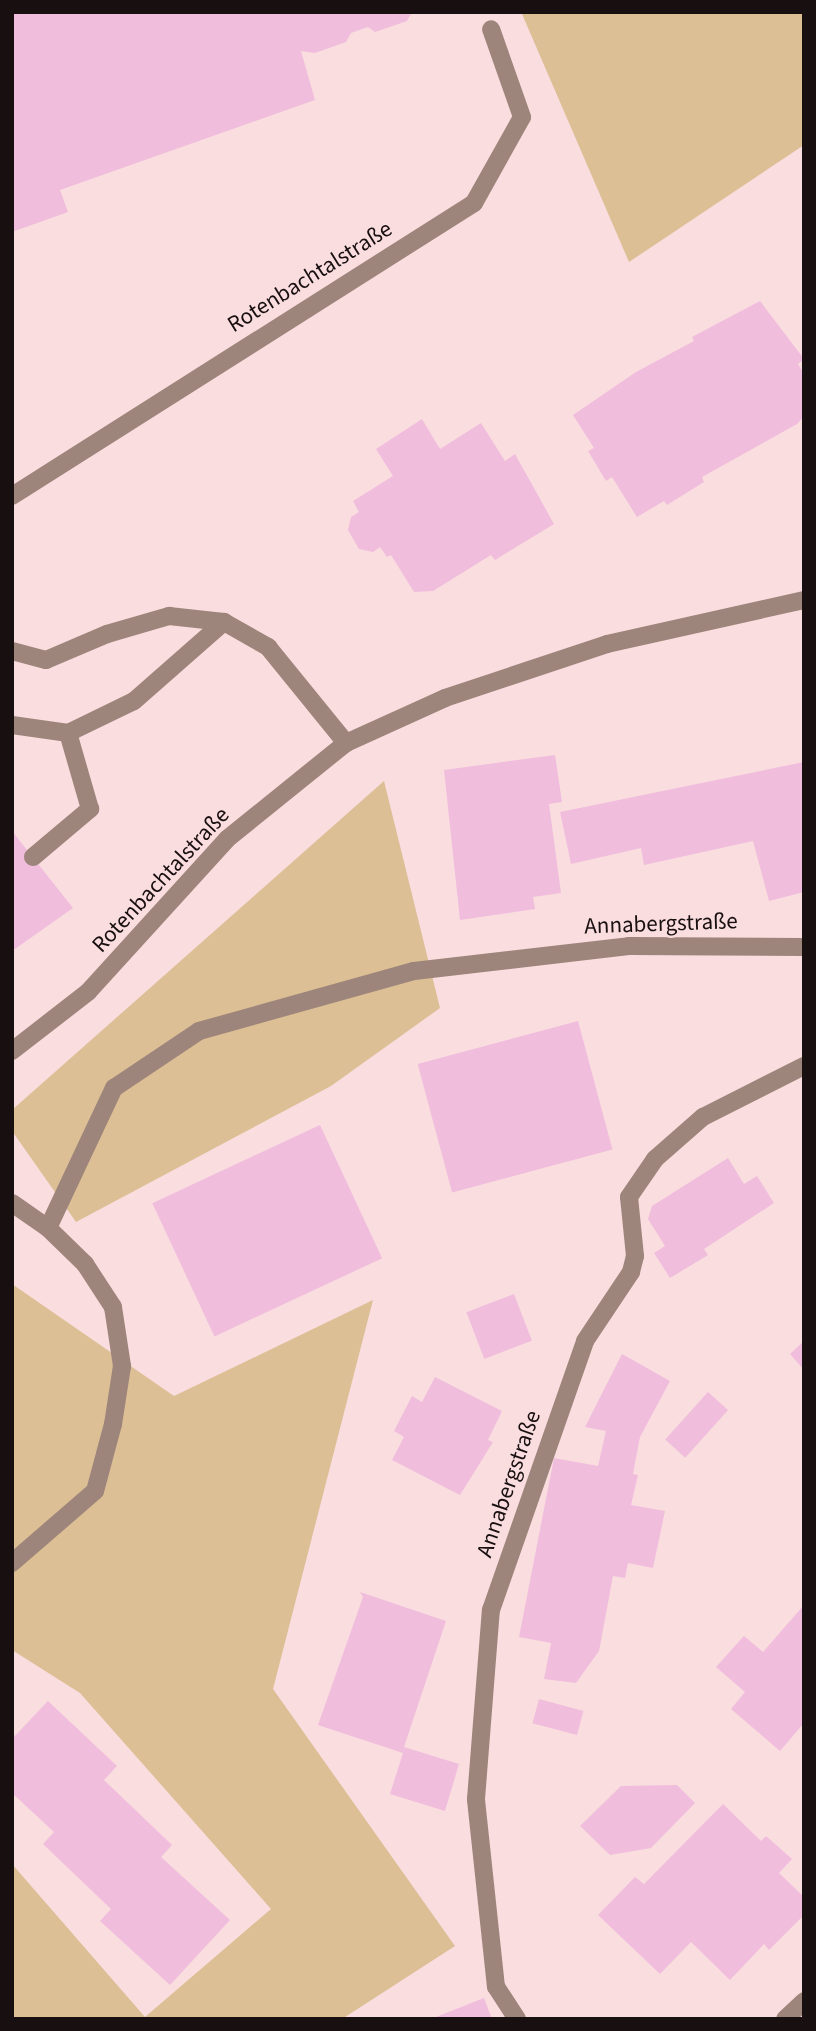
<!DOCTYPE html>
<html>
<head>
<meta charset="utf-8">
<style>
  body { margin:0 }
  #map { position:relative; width:816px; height:2031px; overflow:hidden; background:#fadddf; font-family:"Source Sans 3",sans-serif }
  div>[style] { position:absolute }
  .green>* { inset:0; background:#dcbf95 }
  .building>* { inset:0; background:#f0bddd; transform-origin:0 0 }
  .service>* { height:18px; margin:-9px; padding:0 9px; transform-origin:9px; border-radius:9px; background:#9d857b }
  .minor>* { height:18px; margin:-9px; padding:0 9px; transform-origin:9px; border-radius:9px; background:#9d857b }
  span { translate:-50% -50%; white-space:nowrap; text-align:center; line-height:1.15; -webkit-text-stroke:5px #fadddf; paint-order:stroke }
  .street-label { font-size:23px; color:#180f10 }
  .frame { position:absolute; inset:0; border:14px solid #180f10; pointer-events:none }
</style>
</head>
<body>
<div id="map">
  <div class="green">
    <i style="clip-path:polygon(804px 12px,804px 145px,629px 262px,522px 14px)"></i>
    <i style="clip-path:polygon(384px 781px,440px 1008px,331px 1086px,76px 1222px,12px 1131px,12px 1110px)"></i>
    <i style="clip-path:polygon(12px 1284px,174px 1396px,373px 1300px,273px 1689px,455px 1946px,342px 2019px,12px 2019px,12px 1864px,145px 2017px,271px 1909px,80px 1693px,12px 1650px)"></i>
  </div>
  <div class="building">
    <i style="clip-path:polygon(12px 12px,412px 12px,407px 21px,375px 32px,368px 27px,351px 33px,346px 42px,315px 53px,301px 51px,315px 100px,60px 190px,68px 212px,12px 232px)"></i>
    <i style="clip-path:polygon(760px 301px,804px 359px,798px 364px,804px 374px,804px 416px,797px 424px,702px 477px,704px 482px,667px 505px,664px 501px,637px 517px,612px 477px,606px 481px,588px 451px,594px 448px,573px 415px,636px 372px,694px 341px,692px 337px)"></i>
    <i style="clip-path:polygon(422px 419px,440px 449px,481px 423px,505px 461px,515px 454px,554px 524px,495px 560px,491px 555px,433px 591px,414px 592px,391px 555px,387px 557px,380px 547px,373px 552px,359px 549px,348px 530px,351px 517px,359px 512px,353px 501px,393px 476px,376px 449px)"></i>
    <i style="clip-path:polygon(555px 755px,562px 802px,549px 804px,561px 893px,533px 897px,535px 909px,460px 920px,444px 770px)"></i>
    <i style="clip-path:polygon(804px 762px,804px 892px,769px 901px,753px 841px,644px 865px,641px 848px,571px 864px,560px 812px)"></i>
    <i style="clip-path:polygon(12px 831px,73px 908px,12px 951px)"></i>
    <i style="left:578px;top:1021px;width:133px;height:166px;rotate:75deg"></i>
    <i style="left:320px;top:1125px;width:147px;height:185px;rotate:65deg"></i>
    <i style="clip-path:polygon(728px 1158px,744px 1184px,757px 1176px,774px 1203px,704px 1249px,708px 1255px,670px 1278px,654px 1253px,665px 1246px,648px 1219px,652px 1206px)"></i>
    <i style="left:514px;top:1294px;width:50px;height:51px;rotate:69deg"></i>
    <i style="clip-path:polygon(804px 1341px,804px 1370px,790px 1354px)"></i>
    <i style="clip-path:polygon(622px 1354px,670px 1381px,640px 1437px,633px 1474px,638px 1475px,631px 1505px,665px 1511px,653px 1568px,628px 1563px,625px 1578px,613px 1576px,599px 1651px,576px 1683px,544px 1679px,551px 1643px,519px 1637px,554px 1458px,598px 1466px,606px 1431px,585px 1427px)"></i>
    <i style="clip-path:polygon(435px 1377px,502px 1411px,488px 1440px,493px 1442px,460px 1495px,392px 1460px,404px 1437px,394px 1431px,412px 1396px,422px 1402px)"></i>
    <i style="left:708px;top:1392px;width:27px;height:64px;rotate:42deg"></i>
    <i style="clip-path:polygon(360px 1592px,446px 1621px,404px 1747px,459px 1764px,445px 1811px,390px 1794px,403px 1753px,318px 1725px,363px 1597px)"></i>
    <i style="clip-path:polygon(804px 1605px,804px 1723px,780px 1751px,731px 1709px,745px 1692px,716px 1667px,744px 1636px,763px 1652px)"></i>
    <i style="left:539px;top:1699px;width:46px;height:25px;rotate:15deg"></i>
    <i style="clip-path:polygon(48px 1701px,117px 1766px,104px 1780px,172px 1845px,161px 1857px,230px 1920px,170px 1985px,100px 1921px,111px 1909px,43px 1844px,54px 1832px,12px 1793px,12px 1739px)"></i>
    <i style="clip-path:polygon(677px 1785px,695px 1803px,651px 1848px,610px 1855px,580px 1826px,621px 1786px)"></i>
    <i style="clip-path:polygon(723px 1804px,761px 1841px,766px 1836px,792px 1859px,779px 1873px,804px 1897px,804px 1915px,769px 1950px,764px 1944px,730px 1980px,691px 1942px,660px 1974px,598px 1915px,635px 1877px,644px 1884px)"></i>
    <i style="clip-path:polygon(484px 1998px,492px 2019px,431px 2019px)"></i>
  </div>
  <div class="service">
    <i style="left:12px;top:496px;width:547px;rotate:-32.38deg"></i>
    <i style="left:474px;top:203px;width:98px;rotate:-60.8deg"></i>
    <i style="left:522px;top:117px;width:93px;rotate:-109.4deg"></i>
    <i style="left:12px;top:651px;width:35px;rotate:15deg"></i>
    <i style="left:46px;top:660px;width:66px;rotate:-23.1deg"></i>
    <i style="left:107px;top:634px;width:65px;rotate:-16.2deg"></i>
    <i style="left:169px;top:616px;width:55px;rotate:6.2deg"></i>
    <i style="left:224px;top:622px;width:51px;rotate:29.6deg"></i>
    <i style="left:268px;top:647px;width:124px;rotate:50.9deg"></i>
    <i style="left:12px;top:725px;width:57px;rotate:8.1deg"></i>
    <i style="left:68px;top:733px;width:73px;rotate:-25.9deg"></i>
    <i style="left:134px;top:701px;width:120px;rotate:-41.3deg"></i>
    <i style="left:33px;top:857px;width:75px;rotate:-40.1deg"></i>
    <i style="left:90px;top:809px;width:79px;rotate:-106.1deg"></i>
  </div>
  <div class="minor">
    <i style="left:12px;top:1051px;width:96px;rotate:-37.8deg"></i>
    <i style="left:88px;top:992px;width:207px;rotate:-47.7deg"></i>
    <i style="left:227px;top:839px;width:153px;rotate:-38.9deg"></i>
    <i style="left:346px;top:743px;width:109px;rotate:-24.4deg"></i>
    <i style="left:445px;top:698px;width:171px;rotate:-18.4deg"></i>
    <i style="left:607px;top:644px;width:202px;rotate:-12.6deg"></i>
    <i style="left:12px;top:1203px;width:44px;rotate:34.8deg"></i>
    <i style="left:48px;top:1228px;width:52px;rotate:44.2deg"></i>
    <i style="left:85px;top:1264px;width:51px;rotate:56.9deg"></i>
    <i style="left:113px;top:1307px;width:60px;rotate:81.3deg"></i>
    <i style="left:122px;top:1366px;width:59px;rotate:98.8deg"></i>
    <i style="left:113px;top:1424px;width:69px;rotate:105deg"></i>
    <i style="left:95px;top:1491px;width:110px;rotate:139.1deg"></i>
    <i style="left:48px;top:1228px;width:155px;rotate:-64.8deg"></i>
    <i style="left:114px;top:1088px;width:102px;rotate:-33.8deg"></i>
    <i style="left:199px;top:1031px;width:223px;rotate:-15.6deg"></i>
    <i style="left:414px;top:971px;width:216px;rotate:-6.6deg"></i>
    <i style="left:629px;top:946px;width:175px;rotate:0.3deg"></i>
    <i style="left:517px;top:2019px;width:38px;rotate:-123deg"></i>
    <i style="left:496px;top:1987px;width:189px;rotate:-96.1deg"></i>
    <i style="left:476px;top:1799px;width:190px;rotate:-85.5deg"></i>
    <i style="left:491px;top:1610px;width:285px;rotate:-70.7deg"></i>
    <i style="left:585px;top:1341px;width:83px;rotate:-56.3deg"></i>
    <i style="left:631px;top:1272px;width:16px;rotate:-76deg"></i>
    <i style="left:635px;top:1256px;width:59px;rotate:-95.8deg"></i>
    <i style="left:629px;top:1197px;width:46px;rotate:-55.6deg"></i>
    <i style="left:655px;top:1159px;width:64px;rotate:-41.2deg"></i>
    <i style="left:703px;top:1117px;width:113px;rotate:-26.8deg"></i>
    <i style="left:785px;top:2019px;width:26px;rotate:-43deg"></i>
  </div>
  <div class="street-label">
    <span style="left:310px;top:277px;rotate:-32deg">Rotenbachtalstraße</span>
    <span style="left:161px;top:880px;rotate:-47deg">Rotenbachtalstraße</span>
    <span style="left:661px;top:924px;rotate:-2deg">Annabergstraße</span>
    <span style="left:509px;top:1484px;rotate:-71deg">Annabergstraße</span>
  </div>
  <div class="frame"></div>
</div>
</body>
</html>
